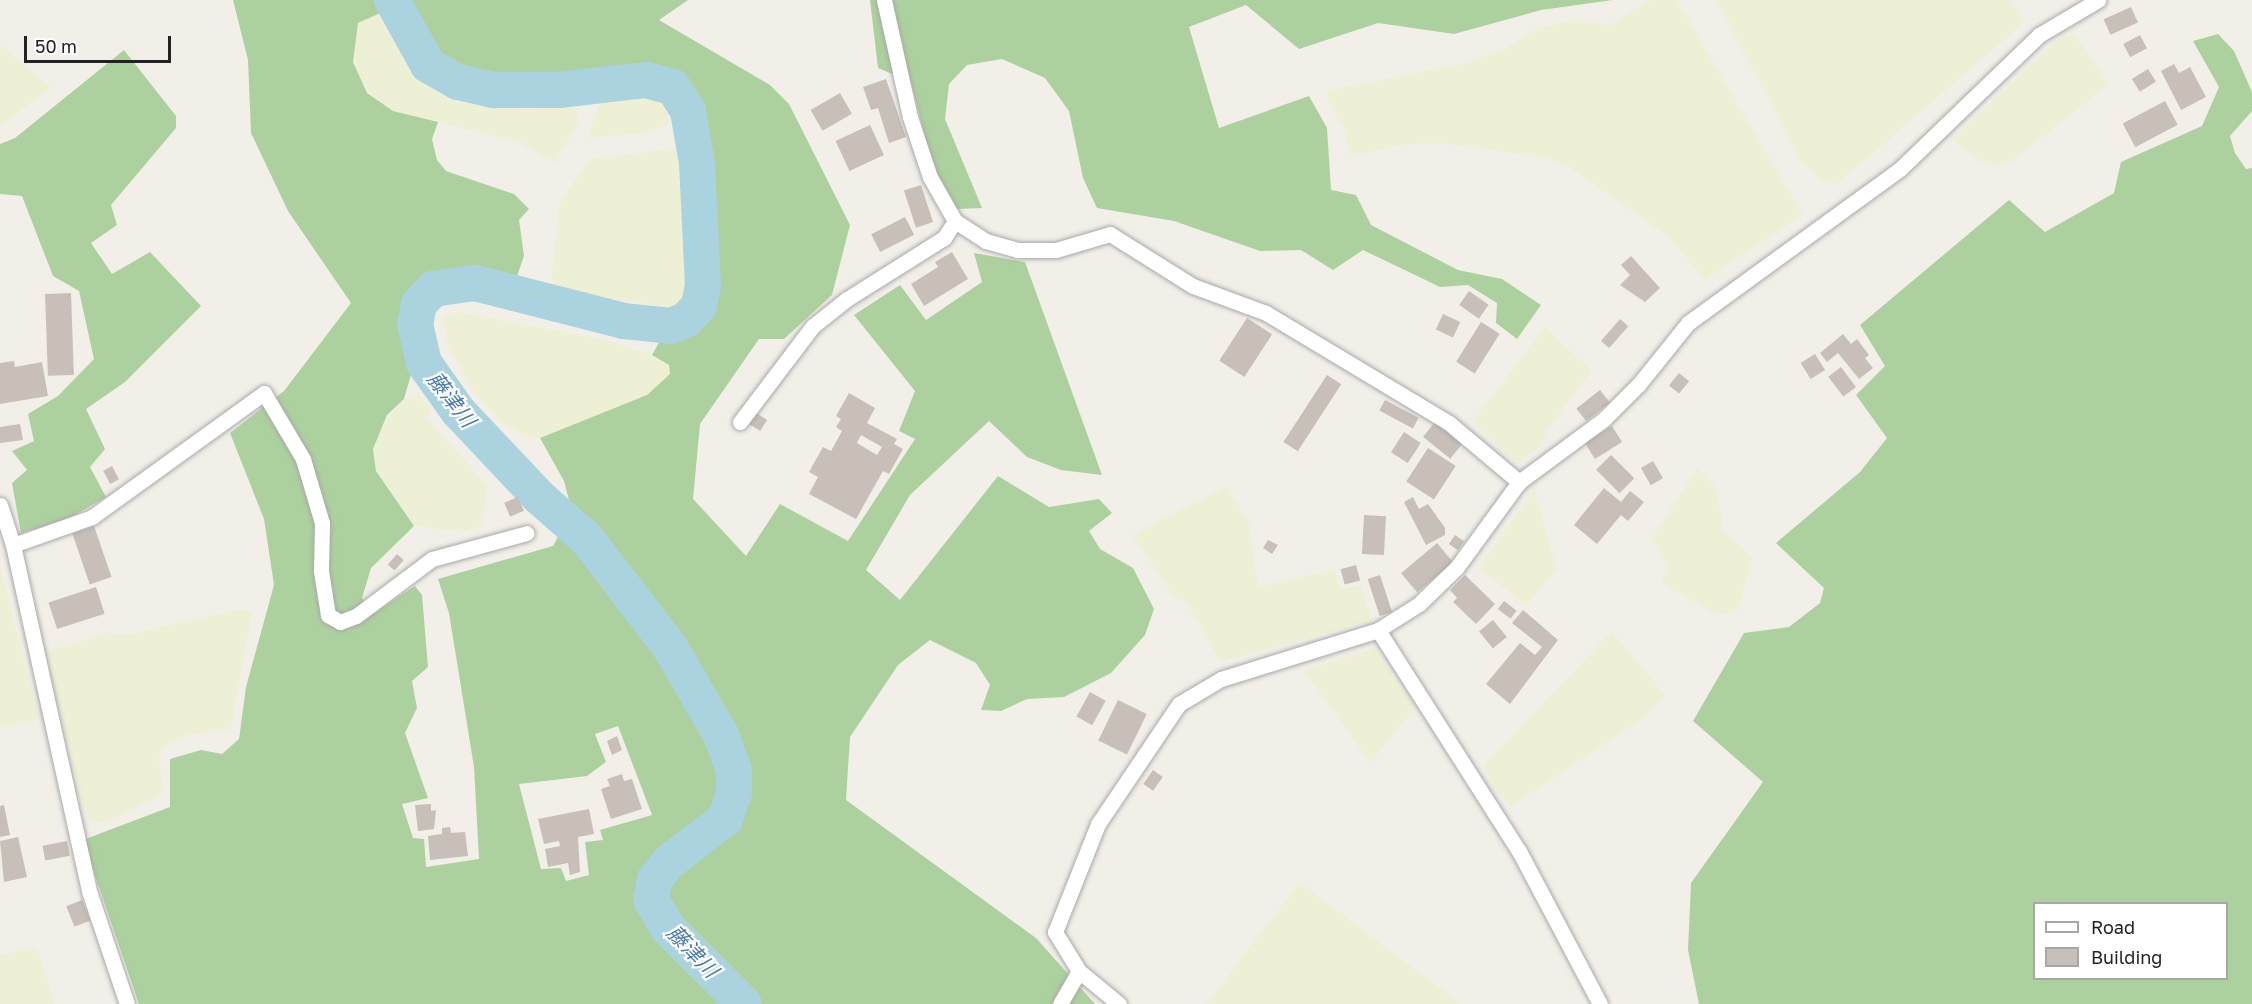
<!DOCTYPE html>
<html>
<head>
<meta charset="utf-8">
<style>
  body { margin:0 }
  #map { position:relative; width:2252px; height:1004px; overflow:hidden; background:#f2efe9; font-family:"Golos Text","Noto Sans JP",sans-serif }
  div>[style] { position:absolute }
  .farmland>* { inset:0; background:#eef0d5 }
  .forest>* { inset:0; background:#add19e }
  .river>* { height:36px; margin:-18px; padding:0 18px; transform-origin:18px; border-radius:18px; background:#aad3df }
  .building>* { inset:0; background:#c7bfb8; transform-origin:0 0 }
  .roads { filter:drop-shadow(0 0 2px #a9a9a9) drop-shadow(0 0 2px #a9a9a9) }
  .minor>* { height:15px; margin:-7.5px; padding:0 7.5px; transform-origin:7.5px; border-radius:7.5px; background:#fff }
  span { translate:-50% -50%; white-space:nowrap; text-align:center; line-height:1.15; -webkit-text-stroke:4.5px #fff; paint-order:stroke }
  .water-label { font-size:21px; color:#4a7aab; font-style:italic }
  .legend { position:absolute; left:2033px; top:902px; width:195px; height:78px; box-sizing:border-box; background:#fff; border:2px solid #a7a7a7; margin:0; padding:8px 10px; list-style:none; font-size:18px; color:#222 }
  .legend li { display:flex; align-items:center; gap:12px; height:30px }
  .legend b { width:30px; border:2px solid #a7a7a7 }
  .scale { position:absolute; left:24px; top:36px; width:147px; height:27px; box-sizing:border-box; border:3px solid #222; border-top:0; padding-left:8px; font-size:18px; line-height:21px; white-space:nowrap; color:#222; -webkit-text-stroke:4px #fff; paint-order:stroke }
</style>
</head>
<body>
<div id="map">
  <div class="farmland">
    <i style="clip-path:polygon(1650px 0,1677px 0,1803px 215px,1704px 280px,1668px 236px,1570px 168px,1548px 158px,1438px 143px,1402px 145px,1351px 156px,1344px 129px,1327px 100px,1328px 90px,1468px 62px,1502px 50px,1538px 28px,1574px 19px,1609px 25px)"></i>
    <i style="clip-path:polygon(1716px 0,2011px 0,2024px 23px,1836px 185px,1820px 181px,1799px 158px)"></i>
    <i style="clip-path:polygon(380px 10px,425px 80px,449px 95px,523px 109px,574px 106px,580px 120px,555px 163px,518px 142px,393px 111px,379px 103px,359px 77px,353px 53px,358px 23px)"></i>
    <i style="clip-path:polygon(2074px 33px,2109px 84px,2011px 162px,1995px 166px,1983px 163px,1952px 140px,2056px 40px)"></i>
    <i style="clip-path:polygon(0 44px,51px 87px,0 127px)"></i>
    <i style="clip-path:polygon(649px 96px,665px 102px,670px 124px,643px 133px,588px 138px,599px 103px)"></i>
    <i style="clip-path:polygon(681px 147px,690px 272px,689px 297px,680px 310px,559px 290px,551px 278px,560px 201px,590px 159px)"></i>
    <i style="clip-path:polygon(460px 312px,606px 340px,652px 355px,669px 365px,670px 374px,647px 395px,574px 428px,540px 438px,525px 436px,501px 422px,475px 394px,449px 348px,442px 318px)"></i>
    <i style="clip-path:polygon(1545px 327px,1592px 371px,1547px 430px,1542px 446px,1517px 463px,1472px 422px)"></i>
    <i style="clip-path:polygon(418px 394px,431px 409px,427px 418px,488px 486px,482px 525px,463px 532px,414px 526px,376px 471px,373px 449px,380px 427px,404px 399px)"></i>
    <i style="clip-path:polygon(1697px 468px,1716px 488px,1724px 531px,1753px 558px,1738px 611px,1718px 615px,1660px 583px,1668px 567px,1652px 538px)"></i>
    <i style="clip-path:polygon(1227px 486px,1249px 523px,1258px 587px,1335px 569px,1340px 589px,1361px 585px,1372px 621px,1220px 662px,1186px 602px,1175px 599px,1132px 535px)"></i>
    <i style="clip-path:polygon(1534px 490px,1557px 570px,1526px 605px,1478px 568px)"></i>
    <i style="clip-path:polygon(0 565px,39px 719px,0 728px)"></i>
    <i style="clip-path:polygon(240px 609px,252px 612px,231px 730px,187px 735px,161px 747px,159px 764px,165px 788px,159px 796px,105px 823px,87px 820px,44px 652px,108px 632px,125px 635px)"></i>
    <i style="clip-path:polygon(1612px 631px,1665px 695px,1645px 717px,1510px 807px,1491px 784px,1484px 765px)"></i>
    <i style="clip-path:polygon(1374px 648px,1415px 708px,1370px 763px,1304px 671px)"></i>
    <i style="clip-path:polygon(1300px 882px,1461px 1004px,1206px 1004px)"></i>
    <i style="clip-path:polygon(37px 947px,55px 1004px,0 1004px,0 955px)"></i>
  </div>
  <div class="forest">
    <i style="clip-path:polygon(evenodd,233px 0,688px 0,659px 20px,770px 85px,789px 104px,850px 225px,832px 295px,784px 339px,759px 339px,700px 424px,693px 499px,746px 556px,780px 504px,848px 541px,915px 439px,899px 431px,915px 391px,854px 315px,900px 285px,926px 320px,982px 282px,974px 253px,1025px 262px,1102px 475px,1061px 470px,1027px 457px,989px 421px,910px 495px,866px 570px,900px 600px,998px 476px,1049px 507px,1099px 499px,1112px 513px,1089px 531px,1100px 549px,1133px 568px,1154px 609px,1145px 635px,1111px 673px,1064px 697px,1027px 699px,1001px 711px,981px 710px,990px 685px,976px 663px,930px 640px,898px 665px,850px 737px,846px 800px,1036px 938px,1095px 1004px,139px 1004px,83px 840px,170px 807px,170px 759px,201px 750px,222px 754px,239px 739px,246px 687px,274px 585px,264px 519px,230px 433px,284px 391px,351px 303px,288px 211px,251px 133px,248px 60px,233px 0,398px 5px,412px 34px,434px 63px,464px 77px,503px 85px,658px 75px,678px 86px,697px 121px,710px 269px,704px 308px,687px 330px,663px 335px,652px 355px,669px 365px,670px 374px,647px 395px,540px 438px,564px 481px,572px 511px,553px 546px,438px 579px,449px 613px,474px 767px,479px 859px,426px 867px,424px 839px,413px 838px,402px 804px,428px 798px,405px 733px,417px 708px,412px 681px,428px 667px,422px 595px,415px 586px,373px 614px,362px 598px,371px 568px,414px 526px,376px 471px,373px 449px,387px 415px,404px 399px,427px 318px,438px 304px,465px 297px,501px 299px,516px 279px,524px 256px,519px 220px,529px 209px,514px 194px,446px 171px,437px 160px,432px 139px,438px 122px,393px 111px,367px 93px,353px 62px,358px 23px,398px 5px,233px 0,618px 726px,652px 815px,600px 830px,603px 840px,585px 842px,589px 875px,566px 881px,561px 868px,541px 869px,519px 784px,587px 776px,606px 762px,595px 734px,618px 726px)"></i>
    <i style="clip-path:polygon(870px 0,1613px 0,1541px 10px,1454px 34px,1378px 23px,1299px 49px,1246px 5px,1189px 27px,1219px 128px,1309px 96px,1327px 128px,1331px 190px,1356px 195px,1371px 225px,1458px 270px,1502px 279px,1541px 305px,1517px 339px,1496px 323px,1497px 303px,1468px 285px,1440px 287px,1363px 250px,1333px 270px,1301px 250px,1260px 251px,1174px 221px,1097px 208px,1083px 178px,1069px 111px,1045px 78px,1002px 59px,967px 65px,949px 84px,945px 119px,982px 208px,957px 209px,934px 172px,911px 82px,878px 68px)"></i>
    <i style="clip-path:polygon(evenodd,2218px 34px,2234px 51px,2252px 92px,2252px 111px,2230px 136px,2235px 153px,2246px 169px,2252px 168px,2252px 1004px,1699px 1004px,1688px 950px,1691px 883px,1763px 782px,1693px 721px,1744px 633px,1789px 627px,1820px 603px,1824px 588px,1776px 543px,1860px 472px,1887px 438px,1856px 395px,1885px 366px,1860px 325px,2009px 200px,2045px 232px,2114px 193px,2121px 162px,2202px 126px,2219px 87px,2193px 41px,2218px 34px,2034px 904px,2226px 904px,2226px 978px,2034px 978px,2034px 904px)"></i>
    <i style="clip-path:polygon(124px 50px,176px 116px,176px 128px,111px 205px,117px 225px,91px 243px,112px 274px,150px 252px,201px 306px,125px 382px,86px 409px,105px 449px,90px 467px,106px 497px,68px 519px,21px 533px,12px 483px,27px 470px,12px 451px,34px 441px,28px 414px,58px 396px,94px 359px,79px 291px,53px 276px,22px 196px,0 194px,0 144px,15px 138px)"></i>
  </div>
  <div class="river">
    <i style="left:392px;top:0;width:74px;rotate:61deg"></i>
    <i style="left:428px;top:65px;width:34px;rotate:30deg"></i>
    <i style="left:458px;top:82px;width:37px;rotate:13deg"></i>
    <i style="left:494px;top:90px;width:65px"></i>
    <i style="left:559px;top:90px;width:88px;rotate:-6.6deg"></i>
    <i style="left:646px;top:80px;width:28px;rotate:15deg"></i>
    <i style="left:673px;top:87px;width:28px;rotate:58deg"></i>
    <i style="left:688px;top:111px;width:53px;rotate:80.2deg"></i>
    <i style="left:697px;top:163px;width:122px;rotate:87.2deg"></i>
    <i style="left:703px;top:285px;width:21px;rotate:101deg"></i>
    <i style="left:699px;top:306px;width:18px;rotate:133deg"></i>
    <i style="left:687px;top:319px;width:17px;rotate:155deg"></i>
    <i style="left:672px;top:326px;width:48px;rotate:-174.1deg"></i>
    <i style="left:624px;top:321px;width:154px;rotate:-165.7deg"></i>
    <i style="left:475px;top:283px;width:42px;rotate:171.9deg"></i>
    <i style="left:433px;top:289px;width:21px;rotate:133deg"></i>
    <i style="left:419px;top:304px;width:20px;rotate:101deg"></i>
    <i style="left:415px;top:324px;width:40px;rotate:77deg"></i>
    <i style="left:424px;top:363px;width:59px;rotate:54.7deg"></i>
    <i style="left:458px;top:411px;width:118px;rotate:46.7deg"></i>
    <i style="left:539px;top:497px;width:64px;rotate:41.2deg"></i>
    <i style="left:587px;top:539px;width:136px;rotate:52.5deg"></i>
    <i style="left:670px;top:647px;width:102px;rotate:59.9deg"></i>
    <i style="left:721px;top:735px;width:37px;rotate:70deg"></i>
    <i style="left:734px;top:770px;width:23px;rotate:90deg"></i>
    <i style="left:734px;top:793px;width:28px;rotate:109deg"></i>
    <i style="left:725px;top:819px;width:71px;rotate:142.5deg"></i>
    <i style="left:669px;top:862px;width:22px;rotate:129deg"></i>
    <i style="left:655px;top:879px;width:20px;rotate:101deg"></i>
    <i style="left:651px;top:899px;width:34px;rotate:60deg"></i>
    <i style="left:668px;top:928px;width:107px;rotate:45deg"></i>
  </div>
  <div class="building">
    <i style="left:2131px;top:7px;width:17px;height:30px;rotate:66deg"></i>
    <i style="left:2140px;top:35px;width:15px;height:19px;rotate:62deg"></i>
    <i style="clip-path:polygon(2174px 64px,2179px 73px,2190px 67px,2206px 97px,2181px 110px,2161px 71px)"></i>
    <i style="left:2148px;top:69px;width:15px;height:19px;rotate:58deg"></i>
    <i style="clip-path:polygon(886px 79px,906px 137px,889px 143px,878px 108px,871px 110px,863px 87px)"></i>
    <i style="left:840px;top:93px;width:24px;height:34px;rotate:60deg"></i>
    <i style="left:2165px;top:101px;width:27px;height:48px;rotate:62deg"></i>
    <i style="left:870px;top:125px;width:33px;height:38px;rotate:65deg"></i>
    <i style="left:921px;top:185px;width:39px;height:18px;rotate:72deg"></i>
    <i style="left:905px;top:217px;width:20px;height:38px;rotate:63deg"></i>
    <i style="clip-path:polygon(952px 252px,968px 279px,924px 306px,911px 284px,938px 267px,935px 262px)"></i>
    <i style="clip-path:polygon(1631px 256px,1660px 288px,1645px 302px,1620px 285px,1630px 275px,1621px 265px)"></i>
    <i style="left:1469px;top:291px;width:24px;height:17px;rotate:35deg"></i>
    <i style="left:71px;top:293px;width:82px;height:26px;rotate:88deg"></i>
    <i style="left:1443px;top:314px;width:19px;height:17px;rotate:25deg"></i>
    <i style="left:1247px;top:318px;width:30px;height:51px;rotate:33deg"></i>
    <i style="left:1620px;top:319px;width:11px;height:29px;rotate:41deg"></i>
    <i style="left:1481px;top:322px;width:22px;height:47px;rotate:32deg"></i>
    <i style="clip-path:polygon(1843px 334px,1851px 344px,1857px 339px,1869px 355px,1865px 358px,1873px 368px,1859px 379px,1838px 353px,1827px 362px,1820px 353px)"></i>
    <i style="left:1815px;top:354px;width:19px;height:17px;rotate:58deg"></i>
    <i style="clip-path:polygon(14px 361px,15px 367px,42px 362px,48px 396px,0 404px,0 363px)"></i>
    <i style="left:1841px;top:367px;width:25px;height:16px;rotate:53deg"></i>
    <i style="left:1679px;top:373px;width:13px;height:16px;rotate:39deg"></i>
    <i style="left:1327px;top:375px;width:17px;height:80px;rotate:33deg"></i>
    <i style="left:1600px;top:390px;width:16px;height:30px;rotate:52deg"></i>
    <i style="clip-path:polygon(evenodd,849px 393px,875px 408px,867px 423px,897px 439px,894px 444px,903px 449px,889px 474px,883px 471px,856px 519px,809px 494px,818px 477px,809px 472px,823px 447px,831px 451px,842px 431px,836px 427px,841px 419px,836px 416px,849px 393px,861px 435px,882px 447px,877px 455px,857px 443px,861px 435px)"></i>
    <i style="left:1385px;top:400px;width:38px;height:12px;rotate:28deg"></i>
    <i style="left:756px;top:413px;width:13px;height:13px;rotate:32deg"></i>
    <i style="left:1435px;top:422px;width:35px;height:19px;rotate:39deg"></i>
    <i style="clip-path:polygon(20px 424px,23px 440px,0 443px,0 427px)"></i>
    <i style="left:1612px;top:426px;width:19px;height:32px;rotate:58deg"></i>
    <i style="left:1404px;top:432px;width:20px;height:24px;rotate:33deg"></i>
    <i style="left:1428px;top:448px;width:33px;height:40px;rotate:33deg"></i>
    <i style="left:1611px;top:455px;width:33px;height:21px;rotate:45deg"></i>
    <i style="left:1653px;top:461px;width:20px;height:14px;rotate:60deg"></i>
    <i style="left:112px;top:466px;width:15px;height:10px;rotate:62deg"></i>
    <i style="clip-path:polygon(1604px 488px,1621px 502px,1630px 491px,1644px 502px,1628px 521px,1621px 515px,1597px 544px,1574px 525px)"></i>
    <i style="left:518px;top:497px;width:15px;height:15px;rotate:67deg"></i>
    <i style="clip-path:polygon(1413px 497px,1419px 509px,1428px 504px,1445px 528px,1445px 535px,1426px 545px,1404px 502px)"></i>
    <i style="left:1364px;top:515px;width:22px;height:39px;rotate:3deg"></i>
    <i style="left:94px;top:526px;width:54px;height:23px;rotate:71deg"></i>
    <i style="left:1455px;top:535px;width:11px;height:11px;rotate:34deg"></i>
    <i style="clip-path:polygon(1268px 540px,1278px 545px,1272px 554px,1263px 548px)"></i>
    <i style="left:1437px;top:543px;width:25px;height:47px;rotate:50deg"></i>
    <i style="left:397px;top:554px;width:9px;height:14px;rotate:41deg"></i>
    <i style="left:1356px;top:565px;width:16px;height:16px;rotate:75deg"></i>
    <i style="left:1380px;top:575px;width:39px;height:13px;rotate:72deg"></i>
    <i style="clip-path:polygon(1465px 575px,1495px 604px,1476px 624px,1453px 602px,1457px 598px,1450px 590px)"></i>
    <i style="left:96px;top:587px;width:28px;height:50px;rotate:72deg"></i>
    <i style="left:1504px;top:601px;width:16px;height:10px;rotate:38deg"></i>
    <i style="clip-path:polygon(1523px 610px,1558px 640px,1510px 704px,1486px 684px,1520px 643px,1535px 655px,1542px 647px,1512px 623px)"></i>
    <i style="left:1493px;top:620px;width:22px;height:18px;rotate:51deg"></i>
    <i style="left:1090px;top:692px;width:18px;height:28px;rotate:29deg"></i>
    <i style="left:1118px;top:700px;width:32px;height:45px;rotate:26deg"></i>
    <i style="clip-path:polygon(617px 736px,622px 750px,612px 755px,607px 741px)"></i>
    <i style="left:1153px;top:770px;width:12px;height:17px;rotate:35deg"></i>
    <i style="clip-path:polygon(622px 774px,624px 781px,632px 779px,642px 809px,611px 819px,601px 789px,610px 786px,607px 779px)"></i>
    <i style="clip-path:polygon(431px 804px,431px 811px,436px 810px,434px 829px,418px 831px,415px 805px)"></i>
    <i style="clip-path:polygon(4px 805px,10px 835px,0 837px,0 806px)"></i>
    <i style="clip-path:polygon(589px 809px,594px 834px,578px 837px,580px 872px,570px 875px,568px 863px,548px 867px,545px 849px,560px 846px,559px 841px,544px 844px,538px 819px)"></i>
    <i style="clip-path:polygon(450px 827px,451px 833px,465px 832px,468px 856px,430px 860px,428px 836px,442px 834px,442px 828px)"></i>
    <i style="clip-path:polygon(18px 837px,27px 877px,4px 882px,0 841px)"></i>
    <i style="left:67px;top:841px;width:15px;height:25px;rotate:79deg"></i>
    <i style="left:82px;top:900px;width:22px;height:17px;rotate:68deg"></i>
  </div>
  <div class="roads">
    <div class="minor">
      <i style="left:884px;top:0;width:120px;rotate:77.5deg"></i>
      <i style="left:910px;top:117px;width:63px;rotate:71.6deg"></i>
      <i style="left:930px;top:177px;width:51px;rotate:60.4deg"></i>
      <i style="left:955px;top:221px;width:37px;rotate:33deg"></i>
      <i style="left:986px;top:241px;width:32px;rotate:16deg"></i>
      <i style="left:1017px;top:250px;width:39px"></i>
      <i style="left:1056px;top:250px;width:56px;rotate:-16.5deg"></i>
      <i style="left:1110px;top:234px;width:98px;rotate:32.1deg"></i>
      <i style="left:1193px;top:286px;width:78px;rotate:20.3deg"></i>
      <i style="left:1266px;top:313px;width:214px;rotate:31deg"></i>
      <i style="left:1449px;top:423px;width:92px;rotate:40.1deg"></i>
      <i style="left:740px;top:422px;width:121px;rotate:-52.8deg"></i>
      <i style="left:813px;top:326px;width:43px;rotate:-38.5deg"></i>
      <i style="left:847px;top:299px;width:115px;rotate:-32.2deg"></i>
      <i style="left:944px;top:238px;width:20px;rotate:-57deg"></i>
      <i style="left:0;top:505px;width:42px;rotate:72deg"></i>
      <i style="left:13px;top:545px;width:357px;rotate:77.6deg"></i>
      <i style="left:90px;top:894px;width:116px;rotate:71.4deg"></i>
      <i style="left:13px;top:545px;width:84px;rotate:-19.5deg"></i>
      <i style="left:92px;top:517px;width:212px;rotate:-35.8deg"></i>
      <i style="left:264px;top:393px;width:77px;rotate:59.4deg"></i>
      <i style="left:303px;top:459px;width:67px;rotate:73.5deg"></i>
      <i style="left:322px;top:523px;width:48px;rotate:91.2deg"></i>
      <i style="left:321px;top:571px;width:45px;rotate:81deg"></i>
      <i style="left:328px;top:615px;width:14px;rotate:30deg"></i>
      <i style="left:340px;top:622px;width:17px;rotate:-21deg"></i>
      <i style="left:356px;top:616px;width:95px;rotate:-36.9deg"></i>
      <i style="left:432px;top:559px;width:98px;rotate:-15.3deg"></i>
      <i style="left:1378px;top:630px;width:262px;rotate:57.5deg"></i>
      <i style="left:1519px;top:851px;width:173px;rotate:62.1deg"></i>
      <i style="left:1060px;top:1004px;width:38px;rotate:-60deg"></i>
      <i style="left:1119px;top:1004px;width:52px;rotate:-140.5deg"></i>
      <i style="left:1079px;top:971px;width:46px;rotate:-121.6deg"></i>
      <i style="left:1055px;top:932px;width:116px;rotate:-68.3deg"></i>
      <i style="left:1098px;top:824px;width:145px;rotate:-56deg"></i>
      <i style="left:1179px;top:704px;width:49px;rotate:-30.8deg"></i>
      <i style="left:1221px;top:679px;width:164px;rotate:-17.3deg"></i>
      <i style="left:1378px;top:630px;width:49px;rotate:-32.4deg"></i>
      <i style="left:1419px;top:604px;width:53px;rotate:-44.2deg"></i>
      <i style="left:1457px;top:567px;width:105px;rotate:-53.9deg"></i>
      <i style="left:1519px;top:482px;width:106px;rotate:-36.5deg"></i>
      <i style="left:1604px;top:419px;width:49px;rotate:-45deg"></i>
      <i style="left:1639px;top:384px;width:78px;rotate:-51.2deg"></i>
      <i style="left:1688px;top:323px;width:263px;rotate:-36deg"></i>
      <i style="left:1901px;top:168px;width:192px;rotate:-43.9deg"></i>
      <i style="left:2039px;top:35px;width:69px;rotate:-30.7deg"></i>
    </div>
  </div>
  <div class="water-label">
    <span style="left:452px;top:399px;rotate:52deg">藤津川</span>
    <span style="left:693px;top:951px;rotate:46deg">藤津川</span>
  </div>
  <ul class="legend">
  <li><b style="height:8px;background:#fff"></b>Road</li>
  <li><b style="height:16px;background:#c7bfb8"></b>Building</li>
  </ul>
  <div class="scale">50 m</div>
</div>
</body>
</html>
